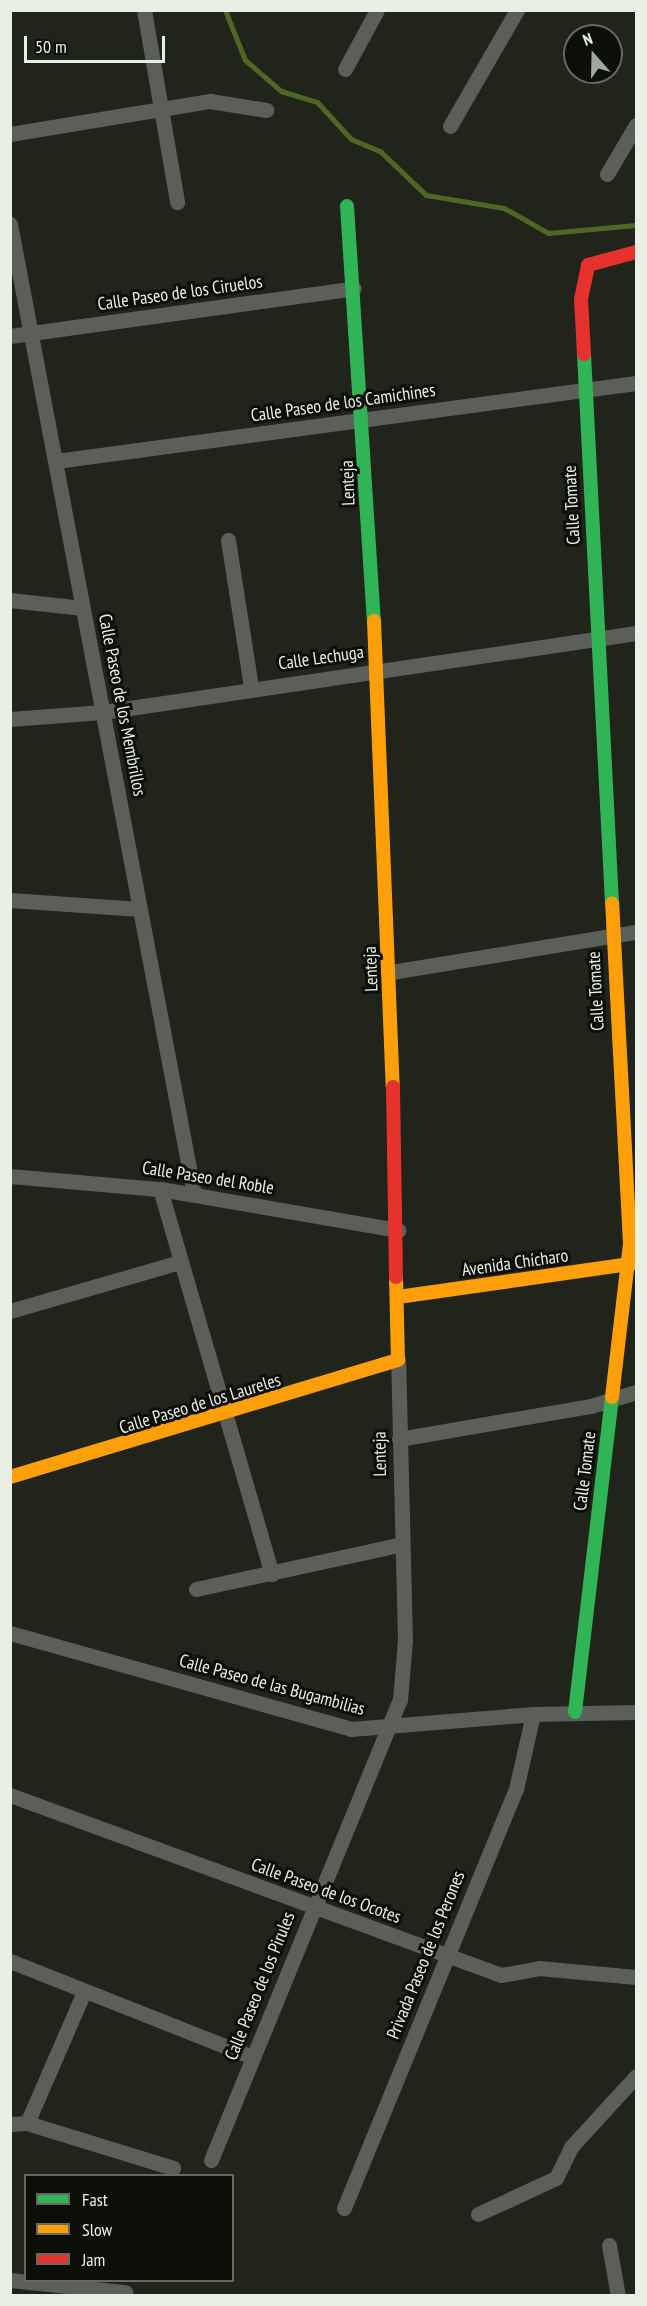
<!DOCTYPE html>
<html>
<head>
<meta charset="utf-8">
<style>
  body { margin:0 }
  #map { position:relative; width:647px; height:2306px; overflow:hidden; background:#20241b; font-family:"PT Sans Narrow",sans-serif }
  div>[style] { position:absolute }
  .stream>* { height:5px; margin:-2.5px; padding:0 2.5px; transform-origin:2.5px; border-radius:2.5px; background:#506625 }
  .street>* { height:15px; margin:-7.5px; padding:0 7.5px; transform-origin:7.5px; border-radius:7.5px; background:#5c5e5a }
  .fast>* { height:14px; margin:-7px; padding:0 7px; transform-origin:7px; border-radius:7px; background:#30b455 }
  .slow>* { height:14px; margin:-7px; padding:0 7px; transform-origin:7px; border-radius:7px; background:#ff9f0a }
  .jam>* { height:14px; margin:-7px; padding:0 7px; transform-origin:7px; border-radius:7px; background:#e5322d }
  span { translate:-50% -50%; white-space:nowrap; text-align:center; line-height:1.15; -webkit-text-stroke:6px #0c0f08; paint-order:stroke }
  .street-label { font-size:18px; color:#eaefe3 }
  .frame { position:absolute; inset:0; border:12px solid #eaefe3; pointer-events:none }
  .legend { position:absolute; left:24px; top:2174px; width:210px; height:108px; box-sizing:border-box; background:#0c0f08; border:2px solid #656960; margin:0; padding:8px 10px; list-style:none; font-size:18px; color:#eaefe3 }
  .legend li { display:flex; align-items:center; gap:12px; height:30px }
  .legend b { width:30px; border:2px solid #656960 }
  .north { position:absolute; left:563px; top:24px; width:60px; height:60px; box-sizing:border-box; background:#0c0f08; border:2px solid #656960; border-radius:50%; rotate:340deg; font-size:16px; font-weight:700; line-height:24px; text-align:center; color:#eaefe3 }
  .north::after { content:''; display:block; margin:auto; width:21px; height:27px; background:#a3a89d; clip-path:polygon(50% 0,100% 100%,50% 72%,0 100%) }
  .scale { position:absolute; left:24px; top:36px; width:141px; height:27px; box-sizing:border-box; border:3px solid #eaefe3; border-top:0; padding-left:8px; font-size:18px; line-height:21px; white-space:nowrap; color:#eaefe3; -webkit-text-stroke:4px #0c0f08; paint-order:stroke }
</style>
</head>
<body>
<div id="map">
  <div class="stream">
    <i style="left:225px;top:10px;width:54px;rotate:68.2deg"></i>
    <i style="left:245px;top:60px;width:48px;rotate:40.7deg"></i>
    <i style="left:281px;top:91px;width:38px;rotate:17deg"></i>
    <i style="left:317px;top:102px;width:50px;rotate:47.4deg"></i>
    <i style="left:351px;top:139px;width:33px;rotate:23deg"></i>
    <i style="left:381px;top:152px;width:62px;rotate:43.7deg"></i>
    <i style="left:426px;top:195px;width:79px;rotate:9.5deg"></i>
    <i style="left:504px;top:208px;width:51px;rotate:29.6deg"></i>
    <i style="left:548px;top:233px;width:88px;rotate:-5.2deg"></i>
  </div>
  <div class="street">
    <i style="left:144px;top:10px;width:195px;rotate:80.2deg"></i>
    <i style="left:345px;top:69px;width:67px;rotate:-61.5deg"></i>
    <i style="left:450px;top:126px;width:134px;rotate:-60deg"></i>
    <i style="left:10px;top:134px;width:203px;rotate:-9.4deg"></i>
    <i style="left:210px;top:101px;width:57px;rotate:9.1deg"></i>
    <i style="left:607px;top:174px;width:57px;rotate:-59.4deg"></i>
    <i style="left:10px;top:224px;width:987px;rotate:79.26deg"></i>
    <i style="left:10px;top:336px;width:347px;rotate:-7.9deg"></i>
    <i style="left:56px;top:461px;width:585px;rotate:-7.66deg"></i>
    <i style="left:228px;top:540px;width:149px;rotate:81.1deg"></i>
    <i style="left:10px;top:600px;width:73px;rotate:6.3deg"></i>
    <i style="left:10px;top:719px;width:93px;rotate:-4.3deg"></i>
    <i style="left:103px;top:712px;width:539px;rotate:-8.43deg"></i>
    <i style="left:10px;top:900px;width:130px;rotate:4deg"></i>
    <i style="left:391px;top:972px;width:248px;rotate:-9.3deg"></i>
    <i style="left:10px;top:1176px;width:151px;rotate:5deg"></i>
    <i style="left:160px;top:1189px;width:242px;rotate:9.8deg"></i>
    <i style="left:160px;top:1189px;width:401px;rotate:73.8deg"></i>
    <i style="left:10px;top:1311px;width:177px;rotate:-16.1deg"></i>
    <i style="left:399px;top:1439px;width:195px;rotate:-9.8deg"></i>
    <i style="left:591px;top:1406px;width:47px;rotate:-17.3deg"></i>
    <i style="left:196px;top:1589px;width:211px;rotate:-12.3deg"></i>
    <i style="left:10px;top:1633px;width:354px;rotate:15.7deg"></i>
    <i style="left:351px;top:1729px;width:183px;rotate:-4.7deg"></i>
    <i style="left:533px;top:1714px;width:103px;rotate:-1.1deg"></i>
    <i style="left:10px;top:1795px;width:523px;rotate:20.13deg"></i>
    <i style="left:501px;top:1975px;width:39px;rotate:-10deg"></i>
    <i style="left:539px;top:1968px;width:97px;rotate:5.3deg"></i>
    <i style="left:10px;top:1961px;width:260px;rotate:21.6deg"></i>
    <i style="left:27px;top:2123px;width:143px;rotate:-66.5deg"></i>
    <i style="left:10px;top:2124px;width:17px;rotate:-3deg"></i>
    <i style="left:27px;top:2123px;width:153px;rotate:17.1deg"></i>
    <i style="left:211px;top:2160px;width:497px;rotate:-67.7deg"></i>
    <i style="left:400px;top:1700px;width:59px;rotate:-85.2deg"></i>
    <i style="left:405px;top:1641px;width:281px;rotate:-91.4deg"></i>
    <i style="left:344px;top:2208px;width:453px;rotate:-67.7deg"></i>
    <i style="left:516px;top:1789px;width:77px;rotate:-77.2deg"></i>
    <i style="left:478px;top:2214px;width:86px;rotate:-24.8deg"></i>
    <i style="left:556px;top:2178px;width:34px;rotate:-64deg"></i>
    <i style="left:571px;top:2147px;width:96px;rotate:-47.5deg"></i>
    <i style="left:609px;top:2245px;width:52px;rotate:80deg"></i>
    <i style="left:10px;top:2280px;width:116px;rotate:6deg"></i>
  </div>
  <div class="fast">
    <i style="left:347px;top:206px;width:416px;rotate:86.3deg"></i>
    <i style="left:584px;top:354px;width:550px;rotate:87.08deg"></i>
    <i style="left:575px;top:1712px;width:317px;rotate:-83.3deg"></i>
  </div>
  <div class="slow">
    <i style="left:374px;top:621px;width:466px;rotate:87.7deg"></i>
    <i style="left:398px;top:1297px;width:240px;rotate:-8.1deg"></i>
    <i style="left:612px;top:1397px;width:154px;rotate:-83.3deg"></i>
    <i style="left:630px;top:1244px;width:341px;rotate:-93deg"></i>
    <i style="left:10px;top:1477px;width:405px;rotate:-16.8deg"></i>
    <i style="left:398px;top:1360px;width:83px;rotate:-91.4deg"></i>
  </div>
  <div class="jam">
    <i style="left:584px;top:354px;width:55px;rotate:-93.1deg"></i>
    <i style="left:581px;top:299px;width:35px;rotate:-78deg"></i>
    <i style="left:588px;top:265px;width:50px;rotate:-15.2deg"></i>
    <i style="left:393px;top:1087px;width:190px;rotate:89.1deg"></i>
  </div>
  <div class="street-label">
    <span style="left:180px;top:293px;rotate:-8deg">Calle Paseo de los Ciruelos</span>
    <span style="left:343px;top:403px;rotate:-8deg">Calle Paseo de los Camichines</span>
    <span style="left:348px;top:483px;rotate:-92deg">Lenteja</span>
    <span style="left:572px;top:505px;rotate:-93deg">Calle Tomate</span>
    <span style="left:321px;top:658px;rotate:-8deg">Calle Lechuga</span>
    <span style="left:122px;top:705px;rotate:79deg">Calle Paseo de los Membrillos</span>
    <span style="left:371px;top:969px;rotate:-92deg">Lenteja</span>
    <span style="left:596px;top:991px;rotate:-93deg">Calle Tomate</span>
    <span style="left:208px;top:1178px;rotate:9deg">Calle Paseo del Roble</span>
    <span style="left:515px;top:1263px;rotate:-8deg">Avenida Chícharo</span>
    <span style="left:200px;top:1404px;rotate:-17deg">Calle Paseo de los Laureles</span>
    <span style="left:380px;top:1454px;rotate:-91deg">Lenteja</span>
    <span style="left:585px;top:1471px;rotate:-83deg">Calle Tomate</span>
    <span style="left:272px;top:1685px;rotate:15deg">Calle Paseo de las Bugambilias</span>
    <span style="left:326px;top:1891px;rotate:20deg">Calle Paseo de los Ocotes</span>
    <span style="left:426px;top:1955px;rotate:-68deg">Privada Paseo de los Perones</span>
    <span style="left:260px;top:1986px;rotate:-68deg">Calle Paseo de los Pirules</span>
  </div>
  <div class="frame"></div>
  <ul class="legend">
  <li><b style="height:8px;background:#30b455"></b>Fast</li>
  <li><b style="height:8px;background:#ff9f0a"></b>Slow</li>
  <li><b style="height:8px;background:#e5322d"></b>Jam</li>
  </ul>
  <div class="north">N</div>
  <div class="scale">50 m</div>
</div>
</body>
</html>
